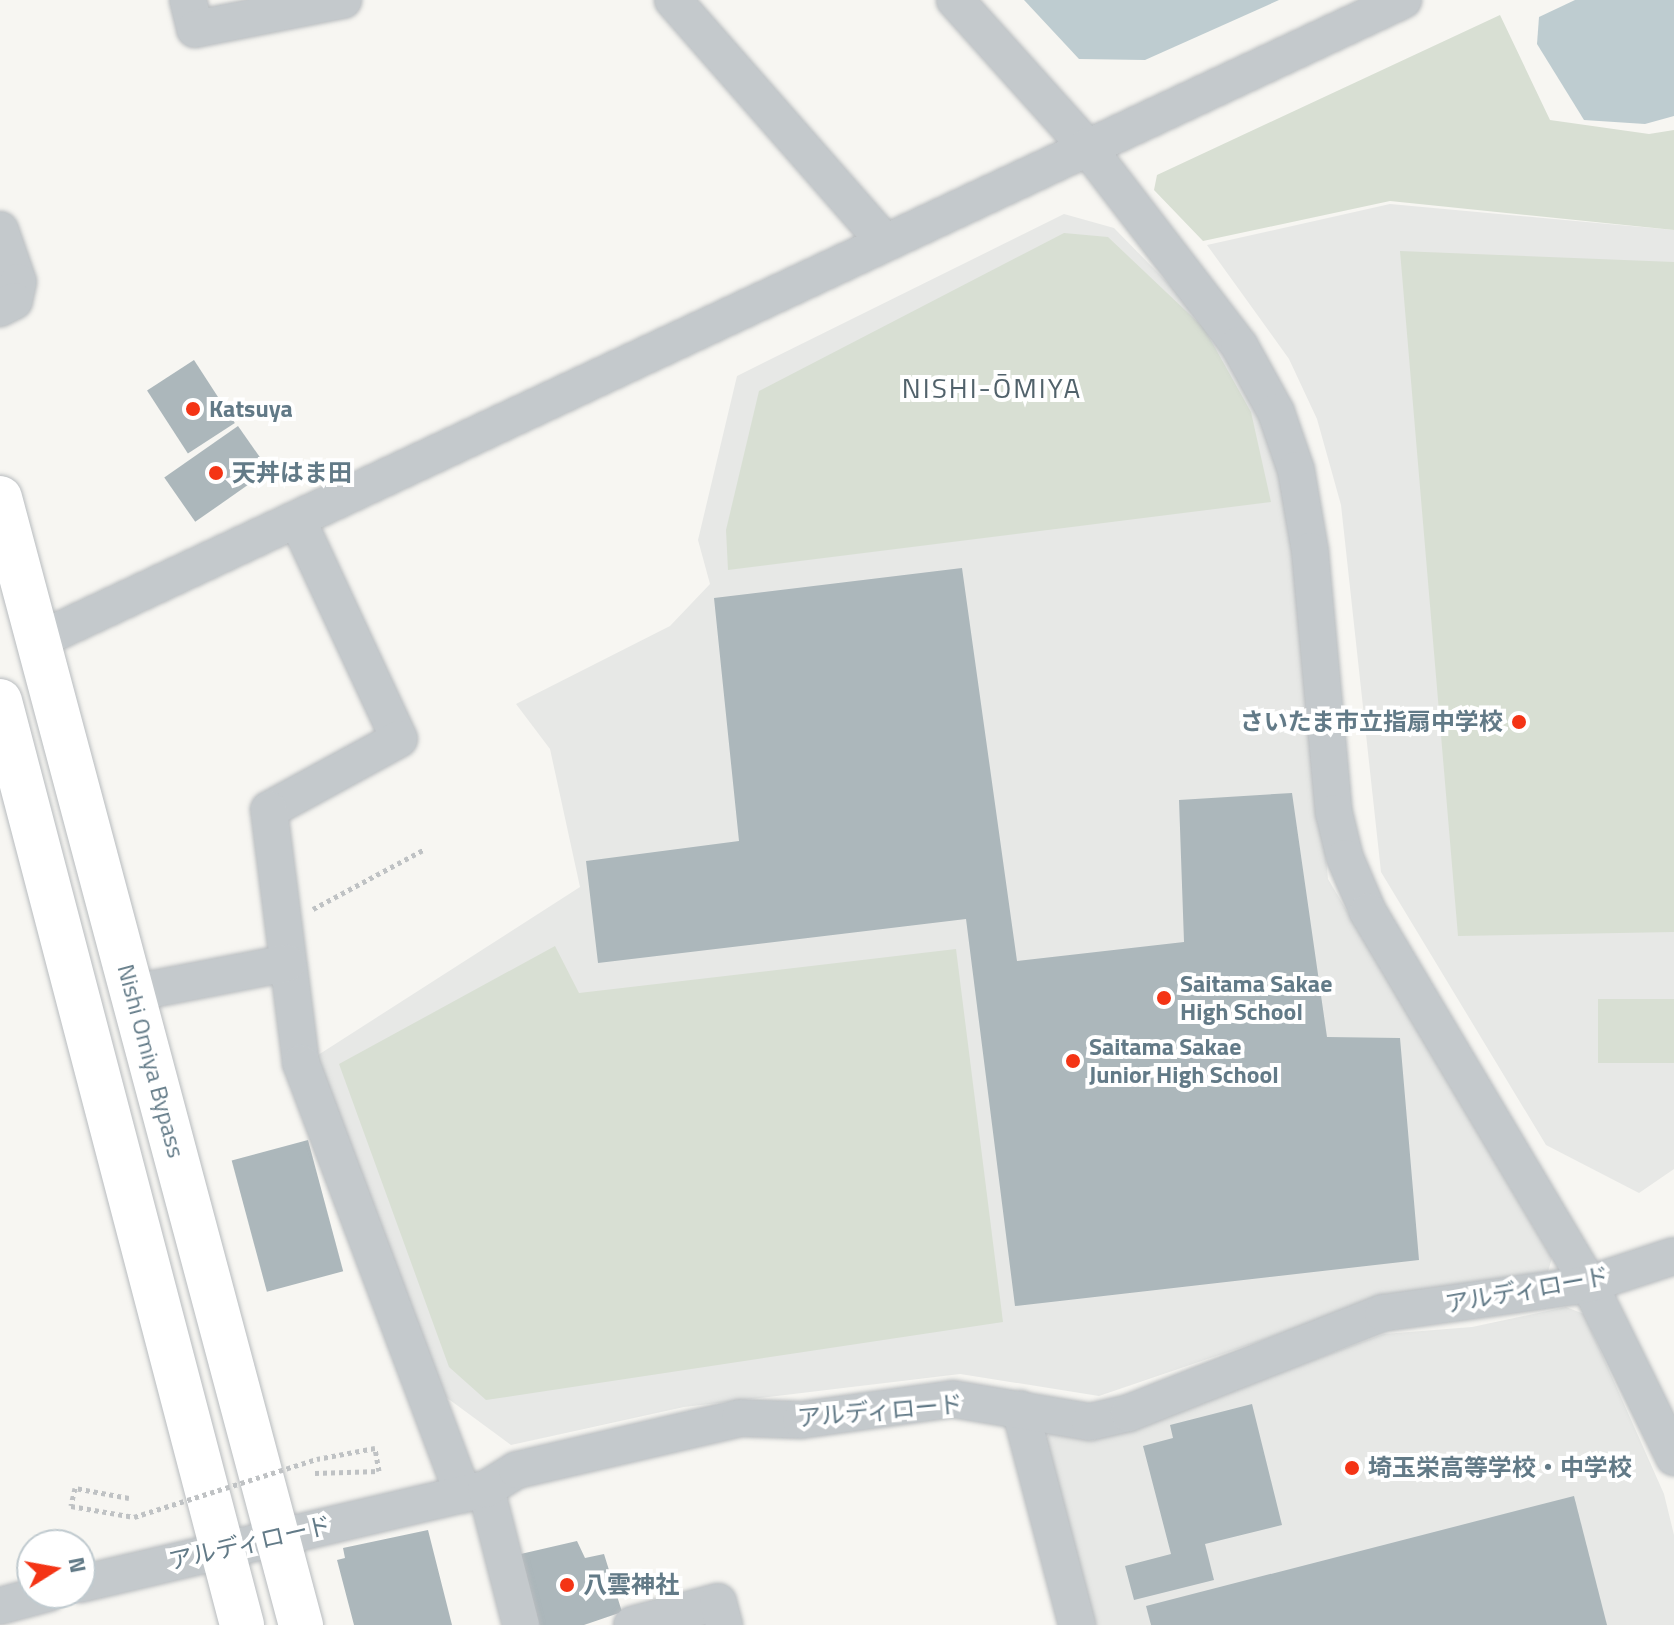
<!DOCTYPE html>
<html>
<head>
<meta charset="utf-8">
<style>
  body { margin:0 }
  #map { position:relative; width:1674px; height:1625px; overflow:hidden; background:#f7f6f2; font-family:"Titillium Web","Noto Sans JP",sans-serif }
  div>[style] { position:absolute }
  .built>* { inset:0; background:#e7e8e6 }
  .green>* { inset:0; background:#d8dfd3; transform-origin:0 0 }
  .water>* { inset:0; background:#beccd0 }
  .building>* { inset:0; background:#acb7bb; transform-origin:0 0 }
  .path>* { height:5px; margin-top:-2.5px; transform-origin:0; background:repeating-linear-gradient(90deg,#bfc2c4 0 4px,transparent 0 8px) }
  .roads { filter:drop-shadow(0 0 2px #b8bcbf) drop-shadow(0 0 2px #b8bcbf) }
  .minor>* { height:36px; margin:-18px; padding:0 18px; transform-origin:18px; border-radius:18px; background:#c4c9cc }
  .highway>* { height:44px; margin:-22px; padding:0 22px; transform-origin:22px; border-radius:22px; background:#fff }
  .path-bridge>* { height:5px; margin-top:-2.5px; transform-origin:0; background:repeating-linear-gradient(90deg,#bfc2c4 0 4px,transparent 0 8px) }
  .dots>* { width:22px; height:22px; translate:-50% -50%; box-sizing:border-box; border:4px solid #fff; border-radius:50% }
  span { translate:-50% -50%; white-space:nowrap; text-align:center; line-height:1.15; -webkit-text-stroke:8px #fff; paint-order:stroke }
  .poi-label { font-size:24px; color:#627a87; font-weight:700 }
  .left { translate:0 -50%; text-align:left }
  .right { translate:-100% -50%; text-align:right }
  .street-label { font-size:24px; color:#627a87 }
  .quarter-label { font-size:28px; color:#51626b; letter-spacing:2px }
  .north { position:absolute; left:16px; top:1529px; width:80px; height:80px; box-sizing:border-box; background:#fff; border:2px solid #c0cacf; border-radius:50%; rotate:79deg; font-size:22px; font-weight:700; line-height:32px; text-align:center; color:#627a87 }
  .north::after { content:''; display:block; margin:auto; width:28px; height:36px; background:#f43415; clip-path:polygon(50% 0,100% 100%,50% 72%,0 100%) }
</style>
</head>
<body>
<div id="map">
  <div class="built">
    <i style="clip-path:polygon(1390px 204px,1674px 230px,1674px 1169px,1639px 1193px,1546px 1145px,1381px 872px,1341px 505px,1317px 419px,1289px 359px,1207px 245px)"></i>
    <i style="clip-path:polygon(1064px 214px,1114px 228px,1205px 321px,1256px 407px,1291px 504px,1328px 879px,1552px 1258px,1545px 1282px,1380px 1300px,1099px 1396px,960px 1374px,684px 1407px,511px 1445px,439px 1392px,315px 1057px,580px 887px,550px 749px,516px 704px,670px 626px,710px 584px,698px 540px,737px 376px)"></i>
    <i style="clip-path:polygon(1566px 1307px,1584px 1314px,1664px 1494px,1674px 1535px,1674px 1625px,1090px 1625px,1044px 1442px,1050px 1433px,1092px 1441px,1384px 1334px,1472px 1327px)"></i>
  </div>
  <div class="green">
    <i style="clip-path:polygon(1500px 15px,1550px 120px,1649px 134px,1674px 130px,1674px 230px,1390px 201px,1203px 241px,1154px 190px,1157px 175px)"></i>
    <i style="clip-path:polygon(1064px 233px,1108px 237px,1204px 328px,1251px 412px,1271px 502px,728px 570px,726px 530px,759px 391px)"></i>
    <i style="clip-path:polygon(1400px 251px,1674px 262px,1674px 932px,1458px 936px)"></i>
    <i style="clip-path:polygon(555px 946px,579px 993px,956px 949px,1003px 1322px,486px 1400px,449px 1367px,339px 1064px)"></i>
    <i style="left:1674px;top:999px;width:64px;height:76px;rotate:90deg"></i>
  </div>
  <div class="water">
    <i style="clip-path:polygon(1024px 0,1279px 0,1145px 60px,1079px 59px)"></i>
    <i style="clip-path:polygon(1575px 0,1674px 0,1674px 116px,1645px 124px,1584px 120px,1537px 44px,1539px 17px)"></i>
  </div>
  <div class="building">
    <i style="left:194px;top:360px;width:75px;height:56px;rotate:57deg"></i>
    <i style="left:238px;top:426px;width:54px;height:90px;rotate:55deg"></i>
    <i style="clip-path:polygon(962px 568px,1017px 961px,1184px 942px,1179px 800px,1292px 793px,1327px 1037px,1400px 1038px,1419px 1260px,1015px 1306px,966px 919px,598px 963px,586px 861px,739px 841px,714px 598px)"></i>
    <i style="left:308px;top:1140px;width:136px;height:79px;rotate:75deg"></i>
    <i style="clip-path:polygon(1252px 1404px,1282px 1525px,1205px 1544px,1214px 1580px,1134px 1600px,1125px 1566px,1171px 1554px,1143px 1446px,1173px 1438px,1170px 1425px)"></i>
    <i style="clip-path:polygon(1574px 1496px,1607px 1625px,1151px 1625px,1146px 1606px)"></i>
    <i style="clip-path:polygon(428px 1530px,452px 1625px,354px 1625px,337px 1560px,345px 1558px,343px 1548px)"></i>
    <i style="clip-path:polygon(577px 1541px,585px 1558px,604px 1554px,622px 1612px,584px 1625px,529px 1625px,512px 1556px)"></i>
  </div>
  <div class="path">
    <i style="left:313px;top:909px;width:127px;rotate:-28.2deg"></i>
    <i style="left:315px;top:1473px;width:64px;rotate:-1.8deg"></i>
    <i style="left:379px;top:1471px;width:23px;rotate:-100deg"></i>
    <i style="left:375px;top:1448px;width:59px;rotate:169.3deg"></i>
    <i style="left:129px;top:1498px;width:55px;rotate:-169.5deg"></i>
    <i style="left:75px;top:1488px;width:18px;rotate:103deg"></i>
    <i style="left:71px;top:1506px;width:64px;rotate:9.9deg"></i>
  </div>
  <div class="roads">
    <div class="minor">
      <i style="left:188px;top:0;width:30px;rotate:76deg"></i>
      <i style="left:195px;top:29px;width:151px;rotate:-11.1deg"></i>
      <i style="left:673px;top:0;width:322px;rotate:48.8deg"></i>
      <i style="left:955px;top:0;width:198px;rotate:48.1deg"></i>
      <i style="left:1087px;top:147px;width:250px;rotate:52.5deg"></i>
      <i style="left:1239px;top:345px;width:77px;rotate:61.1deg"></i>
      <i style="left:1276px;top:412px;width:61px;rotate:71deg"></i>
      <i style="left:1296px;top:470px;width:82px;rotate:80.2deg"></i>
      <i style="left:1310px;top:551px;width:263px;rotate:84.8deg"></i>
      <i style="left:1334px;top:813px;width:46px;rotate:76.3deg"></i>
      <i style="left:1345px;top:858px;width:59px;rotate:66.9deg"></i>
      <i style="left:1368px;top:912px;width:433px;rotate:59.3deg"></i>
      <i style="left:1589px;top:1284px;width:193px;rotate:63.8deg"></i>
      <i style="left:0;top:230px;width:55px;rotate:70.9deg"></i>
      <i style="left:18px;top:282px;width:19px;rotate:102deg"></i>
      <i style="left:14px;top:301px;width:16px;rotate:153deg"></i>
      <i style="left:297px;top:519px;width:242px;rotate:65.1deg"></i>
      <i style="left:399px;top:739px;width:148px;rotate:151.4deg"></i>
      <i style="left:269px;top:810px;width:255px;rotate:82.8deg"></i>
      <i style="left:301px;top:1063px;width:461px;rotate:69.4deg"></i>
      <i style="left:37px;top:641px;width:1509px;rotate:-25.14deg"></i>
      <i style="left:133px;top:993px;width:157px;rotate:-11deg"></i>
      <i style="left:1020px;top:1409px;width:223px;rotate:75.2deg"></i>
      <i style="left:486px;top:1489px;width:140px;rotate:75.6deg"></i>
      <i style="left:80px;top:1584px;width:417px;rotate:-13.2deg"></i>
      <i style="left:486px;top:1489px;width:36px;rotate:-32deg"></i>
      <i style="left:517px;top:1470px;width:229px;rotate:-13.1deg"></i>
      <i style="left:740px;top:1418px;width:61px;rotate:1.9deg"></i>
      <i style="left:801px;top:1420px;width:153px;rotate:-7.9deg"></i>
      <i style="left:953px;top:1399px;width:139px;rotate:9.5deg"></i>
      <i style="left:1090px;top:1422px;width:40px;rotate:-13deg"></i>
      <i style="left:1129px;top:1413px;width:273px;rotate:-21.5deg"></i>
      <i style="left:1383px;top:1313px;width:208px;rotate:-8deg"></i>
      <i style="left:1589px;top:1284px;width:89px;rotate:-18.2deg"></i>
      <i style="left:0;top:1606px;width:50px;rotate:-15.2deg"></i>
      <i style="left:632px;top:1625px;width:89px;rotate:-15deg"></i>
      <i style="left:718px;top:1602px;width:24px;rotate:75deg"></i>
    </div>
    <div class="highway">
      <i style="left:0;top:498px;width:1167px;rotate:75.05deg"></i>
      <i style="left:0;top:701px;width:955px;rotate:75.32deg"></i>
    </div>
  </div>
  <div class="path-bridge">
    <i style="left:134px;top:1517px;width:192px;rotate:-17.6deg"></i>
  </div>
  <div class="dots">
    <i style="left:193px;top:409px;background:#f43415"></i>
    <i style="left:216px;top:473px;background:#f43415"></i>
    <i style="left:1519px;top:722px;background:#f43415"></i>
    <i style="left:1164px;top:998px;background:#f43415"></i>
    <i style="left:1073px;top:1061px;background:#f43415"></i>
    <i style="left:1352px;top:1468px;background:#f43415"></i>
    <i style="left:567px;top:1585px;background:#f43415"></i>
  </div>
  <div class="poi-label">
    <span class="left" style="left:209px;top:409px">Katsuya</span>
    <span class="left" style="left:232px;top:473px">天丼はま田</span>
    <span class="right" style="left:1503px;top:722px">さいたま市立指扇中学校</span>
    <span class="left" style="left:1180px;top:998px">Saitama Sakae<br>High School</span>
    <span class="left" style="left:1089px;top:1061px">Saitama Sakae<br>Junior High School</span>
    <span class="left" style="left:1368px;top:1468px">埼玉栄高等学校・中学校</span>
    <span class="left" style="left:583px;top:1585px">八雲神社</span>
  </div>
  <div class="street-label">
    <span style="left:151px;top:1061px;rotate:75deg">Nishi Omiya Bypass</span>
    <span style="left:1527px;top:1290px;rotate:-10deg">アルディロード</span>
    <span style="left:880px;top:1411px;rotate:-5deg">アルディロード</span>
    <span style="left:250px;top:1543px;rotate:-13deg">アルディロード</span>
  </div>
  <div class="quarter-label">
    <span style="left:992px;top:388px">NISHI-ŌMIYA</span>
  </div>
  <div class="north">N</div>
</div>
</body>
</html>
